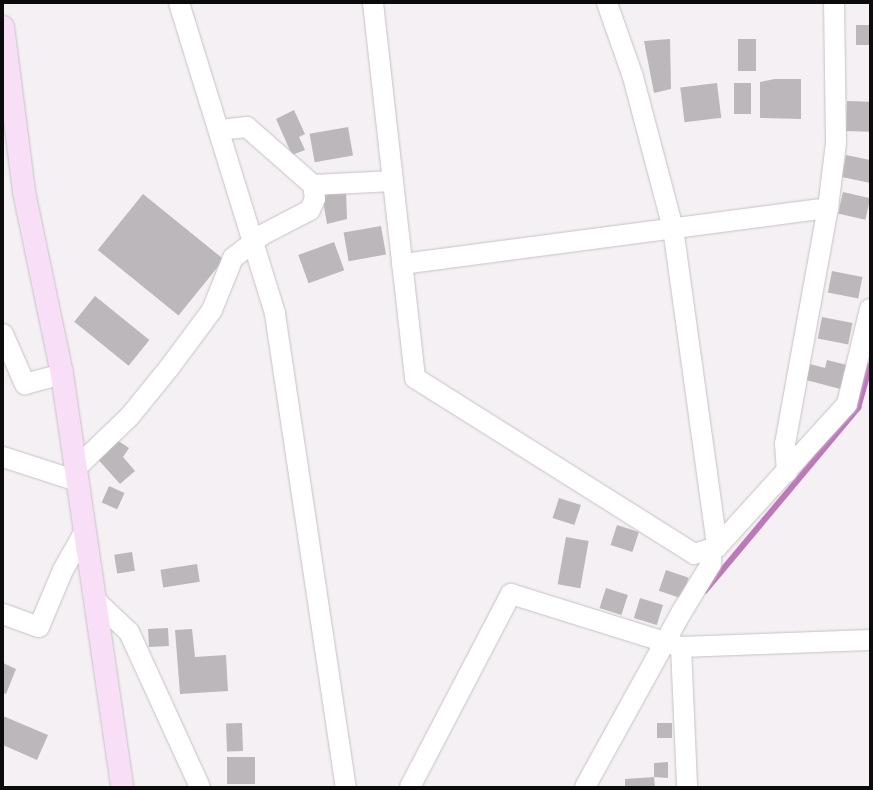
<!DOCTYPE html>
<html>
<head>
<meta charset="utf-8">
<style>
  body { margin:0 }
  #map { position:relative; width:873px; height:790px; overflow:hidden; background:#f5f0f4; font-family:Spectral,serif }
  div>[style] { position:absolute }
  .stream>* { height:5.5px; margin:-2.75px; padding:0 2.75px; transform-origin:2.75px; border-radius:2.75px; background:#bd78ba }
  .building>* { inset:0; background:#bbb7ba; transform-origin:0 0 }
  .roads { filter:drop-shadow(0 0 1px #c6c2c6) drop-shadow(0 0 1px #c6c2c6) }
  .street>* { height:20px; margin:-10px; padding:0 10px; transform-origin:10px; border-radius:10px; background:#fff }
  .secondary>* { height:22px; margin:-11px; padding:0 11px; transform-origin:11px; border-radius:11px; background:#f9def8 }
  span { translate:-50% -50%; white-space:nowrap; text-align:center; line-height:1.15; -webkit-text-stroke:3px #fff; paint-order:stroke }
  .frame { position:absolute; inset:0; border:4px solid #0c0b0c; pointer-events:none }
</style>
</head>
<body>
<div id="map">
  <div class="stream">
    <i style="left:705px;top:591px;width:239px;rotate:-50.1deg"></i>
    <i style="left:858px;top:408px;width:44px;rotate:-74.1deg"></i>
  </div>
  <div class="building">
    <i style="left:856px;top:25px;width:14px;height:20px"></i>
    <i style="clip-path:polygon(670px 39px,671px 89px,654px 93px,644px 41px)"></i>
    <i style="left:738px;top:39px;width:18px;height:32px"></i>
    <i style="clip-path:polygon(775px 79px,801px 79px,801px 119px,760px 118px,760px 82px)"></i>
    <i style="left:717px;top:83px;width:35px;height:37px;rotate:83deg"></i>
    <i style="left:734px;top:83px;width:17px;height:31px"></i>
    <i style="left:847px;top:101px;width:23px;height:30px;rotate:2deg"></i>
    <i style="clip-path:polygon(294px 110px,305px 134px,299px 137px,305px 150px,292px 155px,276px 119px)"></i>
    <i style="left:348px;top:127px;width:29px;height:39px;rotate:80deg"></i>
    <i style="clip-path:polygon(846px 155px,870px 160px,870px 183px,842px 177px)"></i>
    <i style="clip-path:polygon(346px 190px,347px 219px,327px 224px,322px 195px)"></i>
    <i style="left:843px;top:192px;width:28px;height:22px;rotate:13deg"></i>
    <i style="left:143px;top:194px;width:104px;height:72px;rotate:39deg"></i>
    <i style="left:381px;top:226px;width:29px;height:38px;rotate:80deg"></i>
    <i style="left:334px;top:242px;width:30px;height:38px;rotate:70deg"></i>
    <i style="left:832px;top:271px;width:31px;height:22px;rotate:11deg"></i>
    <i style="left:95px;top:296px;width:70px;height:33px;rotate:39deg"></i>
    <i style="left:822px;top:317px;width:31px;height:22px;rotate:11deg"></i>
    <i style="clip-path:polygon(827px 360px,855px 367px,848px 391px,806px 380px,810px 364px,825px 368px)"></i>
    <i style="clip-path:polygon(114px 438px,129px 448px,123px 457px,135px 471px,120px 484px,95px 456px)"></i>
    <i style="left:109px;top:486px;width:17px;height:18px;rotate:24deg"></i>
    <i style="left:559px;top:498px;width:23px;height:21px;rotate:18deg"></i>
    <i style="left:617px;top:525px;width:23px;height:21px;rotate:18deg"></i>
    <i style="left:566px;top:537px;width:23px;height:48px;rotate:10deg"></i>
    <i style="left:132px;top:552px;width:19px;height:18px;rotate:81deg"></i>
    <i style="left:197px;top:564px;width:18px;height:37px;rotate:81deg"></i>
    <i style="left:666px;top:570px;width:24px;height:22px;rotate:19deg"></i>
    <i style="left:606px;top:588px;width:23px;height:21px;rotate:18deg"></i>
    <i style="left:640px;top:598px;width:24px;height:21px;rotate:17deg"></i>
    <i style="left:168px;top:628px;width:18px;height:20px;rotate:87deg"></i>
    <i style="clip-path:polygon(192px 629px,195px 657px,226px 655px,228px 691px,180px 694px,175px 630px)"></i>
    <i style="clip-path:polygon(3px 663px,16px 669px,6px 694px,3px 693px)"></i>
    <i style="clip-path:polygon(3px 716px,48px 735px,37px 760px,3px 745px)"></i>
    <i style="left:242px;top:723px;width:28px;height:16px;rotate:88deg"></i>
    <i style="left:657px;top:723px;width:15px;height:15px"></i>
    <i style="left:227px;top:757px;width:28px;height:27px"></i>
    <i style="clip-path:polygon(668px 762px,668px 778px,654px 777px,655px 787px,625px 787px,625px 779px,654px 777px,654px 763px)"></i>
  </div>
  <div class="roads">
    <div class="street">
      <i style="left:179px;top:3px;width:325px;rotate:72.8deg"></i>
      <i style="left:275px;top:314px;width:478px;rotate:81.5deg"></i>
      <i style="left:373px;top:3px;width:377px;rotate:83.6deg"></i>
      <i style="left:415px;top:378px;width:330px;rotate:32.2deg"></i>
      <i style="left:694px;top:554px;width:24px;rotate:-17deg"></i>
      <i style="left:717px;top:547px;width:193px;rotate:-47.7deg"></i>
      <i style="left:847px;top:404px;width:98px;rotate:-76.4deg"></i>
      <i style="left:607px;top:3px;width:78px;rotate:70.6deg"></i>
      <i style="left:633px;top:77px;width:156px;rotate:75.2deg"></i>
      <i style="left:673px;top:228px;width:322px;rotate:82.1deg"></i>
      <i style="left:313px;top:185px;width:80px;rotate:-2.9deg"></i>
      <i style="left:402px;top:264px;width:430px;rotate:-7.5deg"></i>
      <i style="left:3px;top:334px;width:55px;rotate:66.3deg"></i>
      <i style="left:25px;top:384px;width:38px;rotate:-15deg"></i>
      <i style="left:3px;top:457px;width:78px;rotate:18deg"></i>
      <i style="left:76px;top:468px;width:75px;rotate:-43.9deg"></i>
      <i style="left:130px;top:416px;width:62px;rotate:-50.9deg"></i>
      <i style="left:169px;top:368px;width:72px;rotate:-53.4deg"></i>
      <i style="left:212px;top:310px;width:56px;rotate:-68deg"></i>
      <i style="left:233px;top:258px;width:37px;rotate:-38deg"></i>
      <i style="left:262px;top:235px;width:54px;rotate:-27.5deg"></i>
      <i style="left:310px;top:210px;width:12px;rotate:-66deg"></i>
      <i style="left:315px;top:199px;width:14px;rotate:-98deg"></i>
      <i style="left:313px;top:185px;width:88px;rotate:-138.7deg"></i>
      <i style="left:247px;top:127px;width:27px;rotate:174deg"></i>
      <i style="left:787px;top:472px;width:28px;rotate:-94deg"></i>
      <i style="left:785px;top:444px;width:240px;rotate:-79.7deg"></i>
      <i style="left:828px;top:208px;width:65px;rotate:-83deg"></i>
      <i style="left:836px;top:143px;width:140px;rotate:-90.8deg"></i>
      <i style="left:94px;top:599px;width:48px;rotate:43.3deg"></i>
      <i style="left:129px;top:632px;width:170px;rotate:65.4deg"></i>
      <i style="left:3px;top:614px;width:38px;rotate:20deg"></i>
      <i style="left:39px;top:627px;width:62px;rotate:-67.2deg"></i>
      <i style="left:63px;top:570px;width:45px;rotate:-60.6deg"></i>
      <i style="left:681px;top:647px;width:140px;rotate:87.5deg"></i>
      <i style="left:410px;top:787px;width:218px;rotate:-62.4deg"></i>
      <i style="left:511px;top:594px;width:178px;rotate:17.3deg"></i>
      <i style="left:681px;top:647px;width:189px;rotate:-2.1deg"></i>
      <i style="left:585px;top:787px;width:199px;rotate:-61.1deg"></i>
      <i style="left:681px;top:613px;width:57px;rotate:-58.5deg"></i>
      <i style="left:711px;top:564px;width:15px;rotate:-90deg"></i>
    </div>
    <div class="secondary">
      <i style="left:3px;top:27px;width:166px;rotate:82.7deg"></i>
      <i style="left:24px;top:192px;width:186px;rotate:78.2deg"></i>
      <i style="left:62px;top:374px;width:417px;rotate:81.7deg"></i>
    </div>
  </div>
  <div class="frame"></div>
</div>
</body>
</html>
